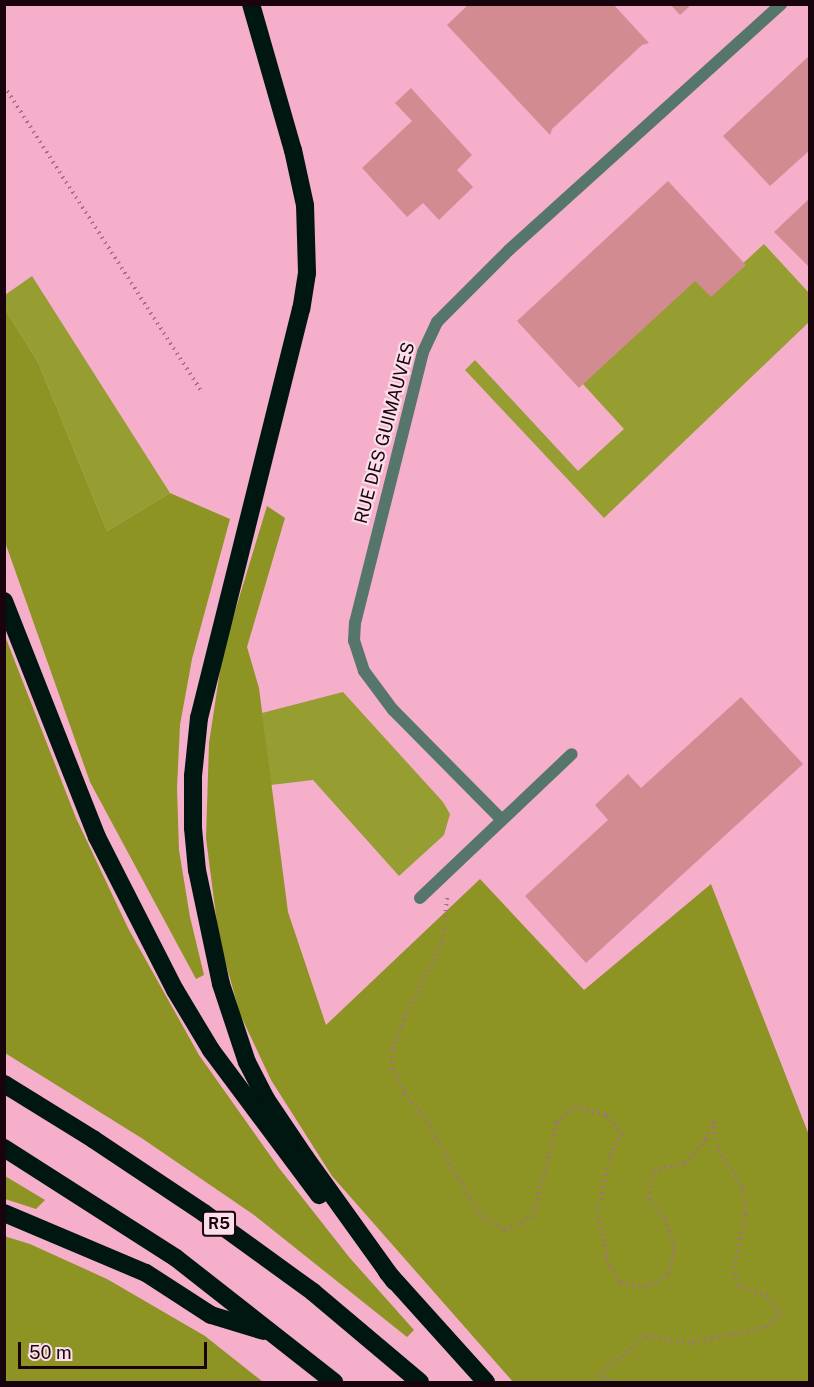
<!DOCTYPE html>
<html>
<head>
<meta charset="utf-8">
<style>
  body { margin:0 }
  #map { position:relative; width:814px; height:1387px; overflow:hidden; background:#f5afcb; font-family:"Public Sans",sans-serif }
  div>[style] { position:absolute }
  .green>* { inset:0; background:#969d31 }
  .forest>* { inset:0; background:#8d9423 }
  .building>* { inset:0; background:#d38b92 }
  .path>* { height:4px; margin-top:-2px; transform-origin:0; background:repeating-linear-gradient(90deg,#a26f84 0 1.5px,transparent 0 6px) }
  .street>* { height:12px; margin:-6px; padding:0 6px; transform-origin:6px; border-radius:6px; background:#56766c }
  .highway>* { height:18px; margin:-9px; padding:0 9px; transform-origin:9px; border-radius:9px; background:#001711 }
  span { translate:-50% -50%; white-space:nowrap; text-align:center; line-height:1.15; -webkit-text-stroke:4.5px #fbdee9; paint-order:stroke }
  .shield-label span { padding:2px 4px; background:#fbdee9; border:2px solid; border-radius:4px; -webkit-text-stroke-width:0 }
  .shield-label { font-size:16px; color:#19040d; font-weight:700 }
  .street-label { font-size:18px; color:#19040d }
  .frame { position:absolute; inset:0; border:6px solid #19040d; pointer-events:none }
  .scale { position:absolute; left:18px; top:1342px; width:189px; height:27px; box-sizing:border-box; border:3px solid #19040d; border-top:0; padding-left:8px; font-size:18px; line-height:21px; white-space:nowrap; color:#19040d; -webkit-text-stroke:4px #fbdee9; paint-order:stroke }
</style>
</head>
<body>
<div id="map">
  <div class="green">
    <i style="clip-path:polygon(764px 244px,809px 293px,809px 322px,604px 518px,465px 370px,475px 360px,578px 471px,624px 429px,582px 383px,700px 276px,713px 291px)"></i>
    <i style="clip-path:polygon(32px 276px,170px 493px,107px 531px,38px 362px,5px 309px,5px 295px)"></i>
    <i style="clip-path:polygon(343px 692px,443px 802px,450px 814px,444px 835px,399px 876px,313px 780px,271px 785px,262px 713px)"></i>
  </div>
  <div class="forest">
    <i style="clip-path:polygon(5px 309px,38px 362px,107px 531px,170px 493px,230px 519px,192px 659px,180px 725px,177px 788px,179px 850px,190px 917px,204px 975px,196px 979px,90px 782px,5px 542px)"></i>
    <i style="clip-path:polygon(267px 506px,285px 518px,247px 647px,259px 688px,288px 912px,326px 1025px,480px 879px,584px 990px,711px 884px,809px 1135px,809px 1382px,513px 1382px,332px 1176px,271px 1080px,240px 1014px,219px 939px,206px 838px,209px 743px,223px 651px)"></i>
    <i style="clip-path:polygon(5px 636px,76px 818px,128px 928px,199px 1055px,279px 1168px,349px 1257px,414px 1330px,407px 1337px,254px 1215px,143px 1139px,5px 1053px)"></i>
    <i style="clip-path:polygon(4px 1176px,5px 1176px,45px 1200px,36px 1209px,5px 1199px)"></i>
    <i style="clip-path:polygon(4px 1236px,30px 1244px,107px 1279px,205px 1336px,263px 1382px,5px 1382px)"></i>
  </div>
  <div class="building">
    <i style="clip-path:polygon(469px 4px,613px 4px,649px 43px,642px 45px,552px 129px,550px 135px,447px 25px)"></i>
    <i style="clip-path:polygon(670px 4px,692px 4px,680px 15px)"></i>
    <i style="clip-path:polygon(810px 55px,810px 150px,770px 186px,723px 136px)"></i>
    <i style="clip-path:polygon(411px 88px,472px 155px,457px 170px,473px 187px,439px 220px,423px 203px,407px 217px,362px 168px,412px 121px,395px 103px)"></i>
    <i style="clip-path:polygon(668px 181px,746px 265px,711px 297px,695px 281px,579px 388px,517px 321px)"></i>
    <i style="clip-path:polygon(810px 198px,810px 268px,774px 232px)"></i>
    <i style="clip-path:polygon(741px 697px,803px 764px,586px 963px,525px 896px,608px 820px,595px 805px,628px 774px,641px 788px)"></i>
  </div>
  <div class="path">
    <i style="left:4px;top:86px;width:364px;rotate:57.1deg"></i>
    <i style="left:447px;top:898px;width:45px;rotate:96.3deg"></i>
    <i style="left:442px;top:943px;width:85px;rotate:116.6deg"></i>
    <i style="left:404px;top:1019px;width:33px;rotate:111deg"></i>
    <i style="left:392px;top:1050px;width:19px;rotate:87deg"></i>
    <i style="left:393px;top:1069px;width:26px;rotate:65deg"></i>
    <i style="left:404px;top:1093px;width:35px;rotate:50deg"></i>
    <i style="left:427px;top:1120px;width:64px;rotate:62.2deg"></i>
    <i style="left:457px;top:1177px;width:47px;rotate:58deg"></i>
    <i style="left:482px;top:1217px;width:26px;rotate:29deg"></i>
    <i style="left:505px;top:1230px;width:31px;rotate:-25deg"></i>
    <i style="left:533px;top:1217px;width:98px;rotate:-75.8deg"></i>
    <i style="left:557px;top:1122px;width:23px;rotate:-40deg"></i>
    <i style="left:575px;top:1107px;width:32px;rotate:14deg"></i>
    <i style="left:606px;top:1115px;width:24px;rotate:48deg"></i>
    <i style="left:622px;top:1133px;width:27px;rotate:117deg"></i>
    <i style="left:610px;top:1157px;width:54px;rotate:102.8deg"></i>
    <i style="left:598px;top:1210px;width:51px;rotate:79.8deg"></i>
    <i style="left:607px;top:1260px;width:26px;rotate:61deg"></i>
    <i style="left:620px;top:1283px;width:25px;rotate:9deg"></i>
    <i style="left:645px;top:1287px;width:26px;rotate:-29deg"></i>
    <i style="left:668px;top:1274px;width:27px;rotate:-75deg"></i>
    <i style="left:675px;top:1248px;width:31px;rotate:-109deg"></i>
    <i style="left:665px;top:1219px;width:26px;rotate:-129deg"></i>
    <i style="left:649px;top:1199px;width:28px;rotate:-82deg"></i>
    <i style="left:653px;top:1171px;width:33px;rotate:-14deg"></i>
    <i style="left:685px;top:1163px;width:32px;rotate:-49deg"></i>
    <i style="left:706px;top:1139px;width:20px;rotate:-66deg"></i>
    <i style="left:714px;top:1121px;width:29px;rotate:82deg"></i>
    <i style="left:718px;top:1150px;width:47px;rotate:56.3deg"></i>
    <i style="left:744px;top:1189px;width:26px;rotate:86deg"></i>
    <i style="left:746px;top:1215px;width:52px;rotate:103.2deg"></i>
    <i style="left:734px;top:1266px;width:19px;rotate:78deg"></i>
    <i style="left:738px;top:1285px;width:31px;rotate:21deg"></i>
    <i style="left:767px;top:1296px;width:22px;rotate:54deg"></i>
    <i style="left:780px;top:1314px;width:19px;rotate:137deg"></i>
    <i style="left:766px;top:1327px;width:56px;rotate:167.7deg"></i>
    <i style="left:711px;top:1339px;width:21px;rotate:169deg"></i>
    <i style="left:690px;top:1343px;width:46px;rotate:-171.2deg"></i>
    <i style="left:645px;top:1336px;width:60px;rotate:139.7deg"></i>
    <i style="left:599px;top:1375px;width:17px;rotate:24deg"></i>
  </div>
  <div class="street">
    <i style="left:502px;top:820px;width:155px;rotate:-134.7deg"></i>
    <i style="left:393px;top:710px;width:49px;rotate:-126.6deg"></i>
    <i style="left:364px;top:671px;width:32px;rotate:-108deg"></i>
    <i style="left:354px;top:641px;width:18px;rotate:-87deg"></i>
    <i style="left:355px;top:623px;width:279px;rotate:-75.9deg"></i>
    <i style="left:423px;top:352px;width:33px;rotate:-65deg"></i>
    <i style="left:437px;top:322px;width:102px;rotate:-45deg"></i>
    <i style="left:509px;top:250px;width:367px;rotate:-42.1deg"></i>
    <i style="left:420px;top:898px;width:209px;rotate:-43.5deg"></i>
  </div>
  <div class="highway">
    <i style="left:251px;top:4px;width:152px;rotate:74deg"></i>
    <i style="left:293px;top:150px;width:56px;rotate:77.7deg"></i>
    <i style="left:305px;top:205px;width:68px;rotate:88.3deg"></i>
    <i style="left:307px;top:273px;width:36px;rotate:99deg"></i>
    <i style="left:301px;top:309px;width:422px;rotate:104deg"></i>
    <i style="left:199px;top:718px;width:58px;rotate:95.9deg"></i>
    <i style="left:193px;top:776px;width:52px;rotate:90deg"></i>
    <i style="left:193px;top:828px;width:42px;rotate:84.6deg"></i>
    <i style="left:197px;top:870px;width:116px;rotate:78.1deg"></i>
    <i style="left:221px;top:984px;width:82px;rotate:71.6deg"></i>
    <i style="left:247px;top:1062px;width:42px;rotate:62.8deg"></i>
    <i style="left:266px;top:1099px;width:70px;rotate:56.1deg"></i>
    <i style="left:305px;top:1157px;width:153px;rotate:54.3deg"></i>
    <i style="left:4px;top:601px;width:254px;rotate:68.5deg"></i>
    <i style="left:97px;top:837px;width:172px;rotate:63deg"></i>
    <i style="left:175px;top:990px;width:70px;rotate:59deg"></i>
    <i style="left:211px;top:1050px;width:181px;rotate:53.3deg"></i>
    <i style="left:4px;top:1084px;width:105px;rotate:31.7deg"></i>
    <i style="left:93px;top:1139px;width:133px;rotate:33.7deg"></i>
    <i style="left:204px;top:1213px;width:135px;rotate:35.9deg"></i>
    <i style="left:313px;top:1292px;width:140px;rotate:40.1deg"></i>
    <i style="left:4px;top:1148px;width:204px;rotate:32.6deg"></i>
    <i style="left:176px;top:1258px;width:201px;rotate:38.1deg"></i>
    <i style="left:4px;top:1213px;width:154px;rotate:22.9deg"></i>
    <i style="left:146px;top:1273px;width:77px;rotate:32.9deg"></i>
    <i style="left:211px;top:1315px;width:55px;rotate:16.8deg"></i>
    <i style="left:387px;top:1272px;width:148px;rotate:48deg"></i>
  </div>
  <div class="shield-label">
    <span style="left:219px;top:1224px">R5</span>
  </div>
  <div class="street-label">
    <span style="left:385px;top:433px;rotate:-75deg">RUE DES GUIMAUVES</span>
  </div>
  <div class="frame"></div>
  <div class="scale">50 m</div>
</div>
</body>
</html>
